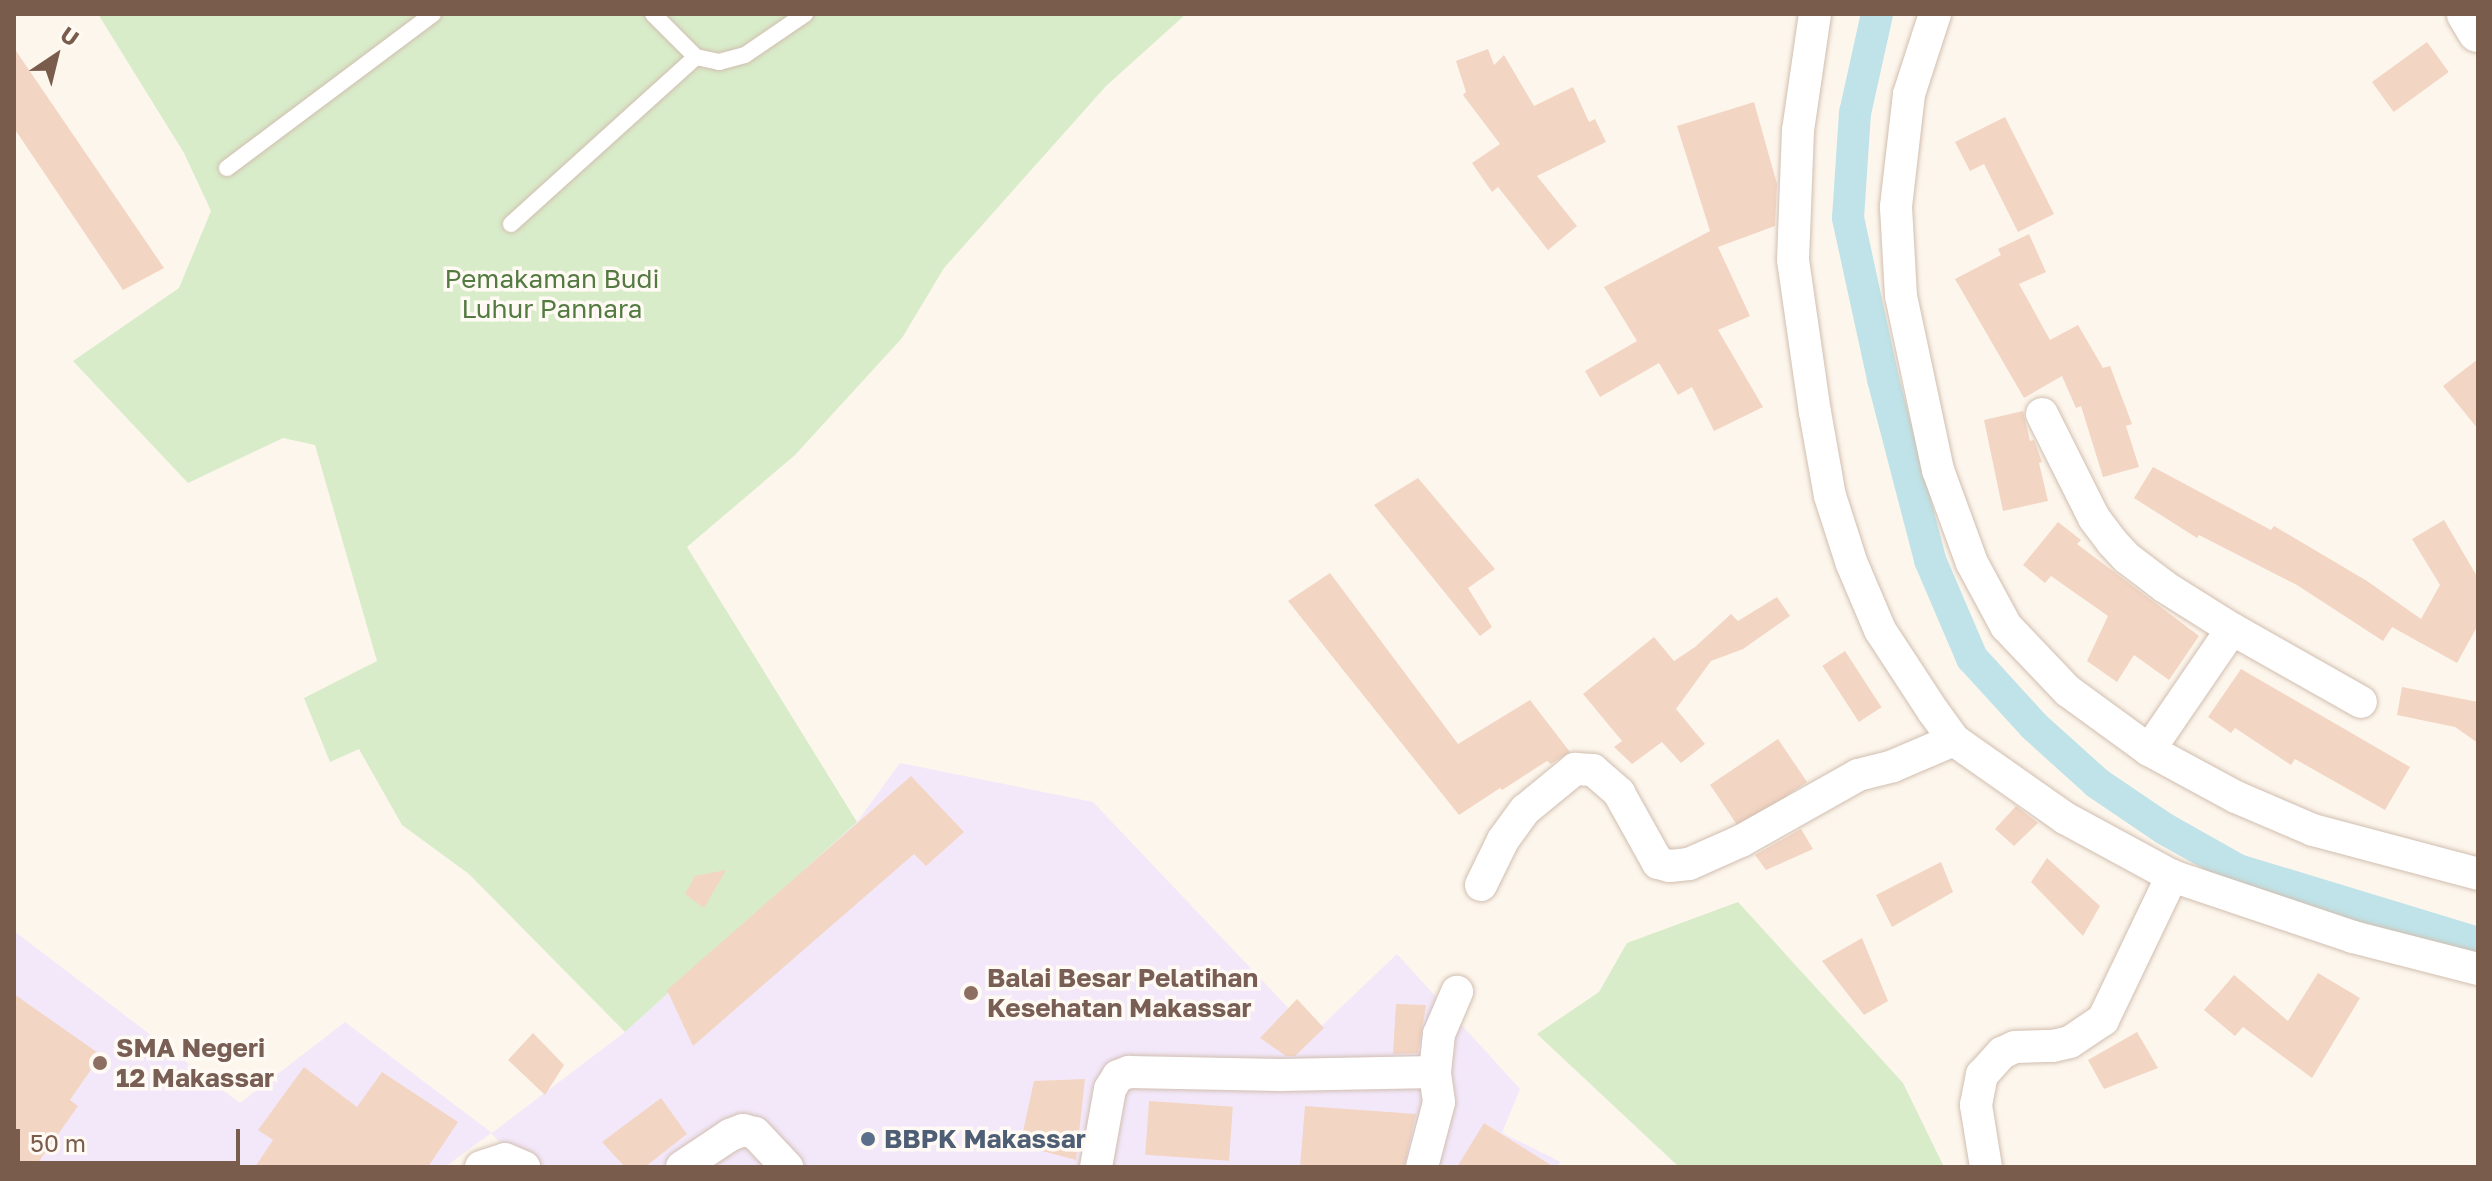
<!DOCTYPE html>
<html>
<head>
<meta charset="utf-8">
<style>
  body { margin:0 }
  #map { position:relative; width:2492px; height:1181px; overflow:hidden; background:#fdf6ec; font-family:"Golos Text",sans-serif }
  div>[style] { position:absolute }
  .education>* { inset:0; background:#f3e8fa }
  .green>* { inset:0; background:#d8ecc9 }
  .canal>* { height:32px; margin:-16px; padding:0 16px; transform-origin:16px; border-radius:16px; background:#bfe3e8 }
  .building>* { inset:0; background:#f3d5c3; transform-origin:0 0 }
  .roads { filter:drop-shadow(0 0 2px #d1beb0) drop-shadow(0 0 2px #d1beb0) }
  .service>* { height:16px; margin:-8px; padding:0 8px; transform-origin:8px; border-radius:8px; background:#fff }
  .minor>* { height:32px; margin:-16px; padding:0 16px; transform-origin:16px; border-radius:16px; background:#fff }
  .tertiary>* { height:40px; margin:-20px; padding:0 20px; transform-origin:20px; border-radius:20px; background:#fff }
  .dots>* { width:22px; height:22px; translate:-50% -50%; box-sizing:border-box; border:4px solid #fffaf3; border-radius:50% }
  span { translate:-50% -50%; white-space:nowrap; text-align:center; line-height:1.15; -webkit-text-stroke:7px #fffaf3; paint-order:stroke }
  .park-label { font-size:26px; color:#537a41 }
  .education-label { font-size:26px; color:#785e54; font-weight:700 }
  .left { translate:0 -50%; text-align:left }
  .service-label { font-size:26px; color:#4e5e75; font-weight:700 }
  .frame { position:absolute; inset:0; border:16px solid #7a5c4d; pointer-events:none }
  .north { position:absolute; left:16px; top:16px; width:80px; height:80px; -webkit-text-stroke:6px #fffaf3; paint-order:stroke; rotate:35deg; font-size:22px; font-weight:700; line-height:32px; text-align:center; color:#7a5c4d }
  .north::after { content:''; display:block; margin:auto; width:28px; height:36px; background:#7a5c4d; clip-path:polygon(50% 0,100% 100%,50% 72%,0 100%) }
  .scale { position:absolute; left:16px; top:1129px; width:224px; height:36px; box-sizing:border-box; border:4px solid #7a5c4d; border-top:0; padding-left:10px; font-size:24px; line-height:28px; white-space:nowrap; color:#7a5c4d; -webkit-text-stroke:6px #fffaf3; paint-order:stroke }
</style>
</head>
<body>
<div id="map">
  <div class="education">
    <i style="clip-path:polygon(900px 763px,1093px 802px,1313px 1034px,1397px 954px,1520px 1089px,1502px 1133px,1561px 1162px,1555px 1167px,523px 1167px,491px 1133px,445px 1167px,14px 1167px,14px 931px,240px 1103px,345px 1022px,492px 1133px,625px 1032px,857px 822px)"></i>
  </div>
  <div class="green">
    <i style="clip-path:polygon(98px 14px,1186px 14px,1106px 86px,944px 268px,902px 338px,795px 455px,687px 547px,857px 822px,625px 1032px,469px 874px,402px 825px,359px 749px,330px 762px,304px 698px,377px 661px,315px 445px,283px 438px,188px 483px,73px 361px,179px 288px,211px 211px,184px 153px)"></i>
    <i style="clip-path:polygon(1738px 902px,1903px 1083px,1944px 1167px,1679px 1167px,1537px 1034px,1599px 992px,1627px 943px)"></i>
  </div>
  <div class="canal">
    <i style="left:1877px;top:14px;width:101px;rotate:102.5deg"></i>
    <i style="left:1855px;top:113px;width:105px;rotate:93.8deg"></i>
    <i style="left:1848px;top:218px;width:165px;rotate:77.7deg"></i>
    <i style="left:1883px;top:379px;width:187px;rotate:75.4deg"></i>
    <i style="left:1930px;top:560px;width:107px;rotate:66.8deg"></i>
    <i style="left:1972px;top:658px;width:92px;rotate:47.6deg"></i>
    <i style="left:2034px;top:726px;width:85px;rotate:42.1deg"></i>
    <i style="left:2097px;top:783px;width:82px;rotate:34.1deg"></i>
    <i style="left:2165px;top:829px;width:84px;rotate:29.3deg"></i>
    <i style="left:2238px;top:870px;width:251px;rotate:16.9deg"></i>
  </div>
  <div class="building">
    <i style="left:2427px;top:42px;width:37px;height:68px;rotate:54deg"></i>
    <i style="clip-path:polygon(14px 48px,164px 268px,123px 290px,14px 128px)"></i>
    <i style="clip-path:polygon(1488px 49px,1494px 65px,1504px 55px,1534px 106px,1573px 87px,1589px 122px,1595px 119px,1606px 142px,1537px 176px,1577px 226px,1548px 250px,1498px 187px,1492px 192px,1472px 163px,1500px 144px,1463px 95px,1466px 92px,1456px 61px)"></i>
    <i style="clip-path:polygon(1754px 102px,1777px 184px,1775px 226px,1718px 247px,1750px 316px,1718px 330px,1763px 407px,1714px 431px,1692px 387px,1678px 395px,1659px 363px,1600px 397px,1585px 371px,1637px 341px,1604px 287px,1710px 231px,1677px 126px)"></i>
    <i style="clip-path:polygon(2005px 117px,2054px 214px,2018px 232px,1984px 164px,1970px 171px,1955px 142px)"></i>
    <i style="clip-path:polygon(2029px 234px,2046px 272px,2019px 284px,2050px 340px,2078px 325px,2103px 368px,2110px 366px,2132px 424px,2126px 426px,2139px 467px,2103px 477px,2081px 406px,2076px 408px,2062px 376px,2024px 398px,1955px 279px,2001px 255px,1998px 249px)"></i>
    <i style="clip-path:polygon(2478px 359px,2478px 429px,2443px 386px)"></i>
    <i style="clip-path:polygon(2023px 411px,2030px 441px,2034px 440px,2042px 462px,2039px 463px,2048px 501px,2003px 511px,1984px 420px)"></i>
    <i style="clip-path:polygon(2153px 467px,2271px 530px,2274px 526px,2367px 581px,2421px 619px,2440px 585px,2412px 539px,2444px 520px,2478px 578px,2478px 625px,2457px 663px,2392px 627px,2383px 641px,2297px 585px,2199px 535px,2197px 538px,2134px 498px)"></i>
    <i style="clip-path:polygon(1418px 478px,1495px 569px,1468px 588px,1492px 627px,1480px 636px,1374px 505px)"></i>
    <i style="clip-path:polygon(2058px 522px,2081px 540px,2077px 544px,2199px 636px,2169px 680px,2134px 655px,2117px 682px,2087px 661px,2108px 616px,2051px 576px,2045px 583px,2023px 565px)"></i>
    <i style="clip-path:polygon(1330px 573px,1458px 744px,1530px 700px,1570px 752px,1551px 764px,1547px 761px,1502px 790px,1500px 788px,1459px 815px,1288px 601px)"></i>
    <i style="clip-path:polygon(1777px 597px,1790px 616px,1743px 649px,1711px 661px,1676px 709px,1705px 744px,1681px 763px,1662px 742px,1632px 764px,1614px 747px,1622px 741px,1583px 694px,1654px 637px,1674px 661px,1695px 647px,1731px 614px,1738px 621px)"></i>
    <i style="left:1845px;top:651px;width:67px;height:27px;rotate:57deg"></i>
    <i style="clip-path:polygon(2241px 669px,2410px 767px,2385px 810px,2295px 759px,2291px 765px,2235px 728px,2231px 733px,2208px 717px)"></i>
    <i style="clip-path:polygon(2402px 687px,2478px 702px,2478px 743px,2455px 727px,2397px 715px)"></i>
    <i style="left:1778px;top:739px;width:52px;height:82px;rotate:56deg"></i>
    <i style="clip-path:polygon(911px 776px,964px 832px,926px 866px,914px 854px,693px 1046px,667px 990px)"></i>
    <i style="clip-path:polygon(2016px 806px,2038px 823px,2014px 846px,1995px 829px)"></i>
    <i style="clip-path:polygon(1801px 829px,1813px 849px,1766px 870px,1755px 855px)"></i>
    <i style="clip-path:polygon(2047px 858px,2100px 906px,2083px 936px,2031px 882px)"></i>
    <i style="clip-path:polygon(1941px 862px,1953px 892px,1892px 927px,1876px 895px)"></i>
    <i style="clip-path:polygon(726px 870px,704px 908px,685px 894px,695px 876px)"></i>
    <i style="clip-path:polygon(1862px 938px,1888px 1001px,1864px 1015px,1822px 961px)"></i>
    <i style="clip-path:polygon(2318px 973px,2360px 998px,2312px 1078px,2243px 1027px,2235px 1036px,2204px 1010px,2234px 975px,2288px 1021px)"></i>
    <i style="clip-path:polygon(14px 994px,101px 1055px,70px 1100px,78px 1106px,35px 1167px,14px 1167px)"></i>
    <i style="clip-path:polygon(1297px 999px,1324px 1028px,1295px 1056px,1286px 1056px,1260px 1038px)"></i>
    <i style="clip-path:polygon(1396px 1004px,1426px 1005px,1418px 1053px,1393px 1054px)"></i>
    <i style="clip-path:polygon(2137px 1032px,2158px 1068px,2104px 1089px,2088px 1060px)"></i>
    <i style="clip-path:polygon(533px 1033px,564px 1065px,545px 1095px,508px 1060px)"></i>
    <i style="clip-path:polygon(304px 1067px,357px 1107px,382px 1072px,458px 1122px,428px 1167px,255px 1167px,273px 1140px,258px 1130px)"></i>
    <i style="clip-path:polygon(1085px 1079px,1076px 1160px,1020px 1145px,1034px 1081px)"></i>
    <i style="clip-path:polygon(661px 1098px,687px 1134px,645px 1167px,625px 1167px,602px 1142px)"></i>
    <i style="left:1149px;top:1101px;width:84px;height:54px;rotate:4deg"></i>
    <i style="clip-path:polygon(1305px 1106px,1416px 1114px,1404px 1167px,1300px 1167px)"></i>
    <i style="clip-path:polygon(1484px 1123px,1554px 1167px,1457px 1167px)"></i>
  </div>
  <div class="roads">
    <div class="service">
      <i style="left:653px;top:14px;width:61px;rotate:45deg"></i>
      <i style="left:696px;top:57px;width:24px;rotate:12deg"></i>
      <i style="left:719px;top:62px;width:27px;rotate:-15deg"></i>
      <i style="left:745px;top:55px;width:73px;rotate:-34.3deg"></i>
      <i style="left:227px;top:168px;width:257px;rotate:-36.8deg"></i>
      <i style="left:511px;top:224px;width:249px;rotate:-42.1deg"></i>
    </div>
    <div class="minor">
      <i style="left:1815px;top:14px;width:117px;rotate:98.3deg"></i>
      <i style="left:1798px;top:130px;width:130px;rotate:92.2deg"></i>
      <i style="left:1793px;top:260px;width:154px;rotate:81.8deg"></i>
      <i style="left:1815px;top:412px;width:85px;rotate:79.9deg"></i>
      <i style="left:1830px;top:496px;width:71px;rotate:72.1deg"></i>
      <i style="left:1852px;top:564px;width:72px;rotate:67deg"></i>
      <i style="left:1880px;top:630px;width:97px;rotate:56.8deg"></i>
      <i style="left:1933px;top:711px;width:36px;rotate:54deg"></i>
      <i style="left:1954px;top:740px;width:136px;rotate:35.1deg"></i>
      <i style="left:2065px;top:818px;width:122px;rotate:28.5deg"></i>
      <i style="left:2172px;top:876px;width:191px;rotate:18.6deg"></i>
      <i style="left:2353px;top:937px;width:129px;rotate:14.4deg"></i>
      <i style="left:1935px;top:14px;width:84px;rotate:108deg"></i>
      <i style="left:1909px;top:94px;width:114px;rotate:96.6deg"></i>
      <i style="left:1896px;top:207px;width:89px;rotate:86.8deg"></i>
      <i style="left:1901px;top:296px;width:178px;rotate:78deg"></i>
      <i style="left:1938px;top:470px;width:99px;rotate:69.9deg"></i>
      <i style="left:1972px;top:563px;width:72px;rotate:61.6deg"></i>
      <i style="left:2006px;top:626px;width:90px;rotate:46.4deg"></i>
      <i style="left:2068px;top:691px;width:100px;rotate:36.1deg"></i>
      <i style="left:2149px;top:750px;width:99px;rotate:28.4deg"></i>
      <i style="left:2236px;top:797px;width:84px;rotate:23.2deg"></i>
      <i style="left:2313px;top:830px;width:171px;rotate:14.9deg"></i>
      <i style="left:2042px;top:414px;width:116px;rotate:63.4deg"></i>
      <i style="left:2094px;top:518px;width:30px;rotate:53deg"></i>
      <i style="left:2112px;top:542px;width:22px;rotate:47deg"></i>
      <i style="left:2127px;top:558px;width:48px;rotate:37.3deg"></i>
      <i style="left:2165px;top:587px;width:79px;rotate:32.1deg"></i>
      <i style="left:2232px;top:629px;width:147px;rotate:124.4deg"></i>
      <i style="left:2232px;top:629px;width:148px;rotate:29.5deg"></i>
      <i style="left:1481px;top:885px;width:50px;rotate:-63.9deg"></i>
      <i style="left:1503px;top:840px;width:37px;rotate:-54deg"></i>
      <i style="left:1525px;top:810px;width:65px;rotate:-39.4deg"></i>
      <i style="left:1575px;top:769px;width:18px;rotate:3deg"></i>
      <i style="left:1593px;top:770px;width:35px;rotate:41deg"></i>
      <i style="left:1619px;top:793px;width:80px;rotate:60.9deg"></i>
      <i style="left:1658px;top:863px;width:12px;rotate:14deg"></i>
      <i style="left:1670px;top:866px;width:19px;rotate:-6deg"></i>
      <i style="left:1689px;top:864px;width:57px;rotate:-23.9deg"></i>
      <i style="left:1741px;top:841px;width:134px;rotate:-29.4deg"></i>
      <i style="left:1858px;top:775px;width:36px;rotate:-14deg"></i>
      <i style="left:1893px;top:766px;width:66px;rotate:-23.1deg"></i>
      <i style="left:481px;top:1167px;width:25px;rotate:-18deg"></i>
      <i style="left:505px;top:1159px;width:21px;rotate:23deg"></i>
      <i style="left:682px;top:1167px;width:58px;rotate:-33.7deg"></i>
      <i style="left:730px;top:1135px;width:14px;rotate:-21deg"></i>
      <i style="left:743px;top:1130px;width:12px;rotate:14deg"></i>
      <i style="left:755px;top:1133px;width:47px;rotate:46.7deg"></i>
      <i style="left:1096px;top:1167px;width:79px;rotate:-79.8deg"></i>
      <i style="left:1110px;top:1089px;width:15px;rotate:-58deg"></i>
      <i style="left:1118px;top:1076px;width:12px;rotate:-20deg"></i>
      <i style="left:1129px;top:1072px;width:151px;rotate:1.1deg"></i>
      <i style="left:1280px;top:1075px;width:155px;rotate:-1.1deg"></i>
      <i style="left:1422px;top:1167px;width:67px;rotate:-75.3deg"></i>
      <i style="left:1439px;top:1102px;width:30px;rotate:-98deg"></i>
      <i style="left:1435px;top:1072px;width:38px;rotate:-84deg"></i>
      <i style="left:1439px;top:1034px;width:46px;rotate:-66.8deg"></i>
      <i style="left:1986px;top:1167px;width:63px;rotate:-99.2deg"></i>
      <i style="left:1976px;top:1105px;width:31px;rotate:-79deg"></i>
      <i style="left:1982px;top:1075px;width:30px;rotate:-48deg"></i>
      <i style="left:2002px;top:1053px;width:14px;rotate:-25deg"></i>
      <i style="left:2015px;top:1047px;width:38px;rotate:-2deg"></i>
      <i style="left:2053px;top:1046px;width:17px;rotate:-13deg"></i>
      <i style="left:2070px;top:1042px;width:40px;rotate:-34deg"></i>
      <i style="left:2103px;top:1020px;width:160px;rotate:-64.4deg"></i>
    </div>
    <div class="tertiary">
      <i style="left:2467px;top:14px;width:21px;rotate:59deg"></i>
    </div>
  </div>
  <div class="dots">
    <i style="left:971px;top:993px;background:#8d6e63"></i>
    <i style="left:100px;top:1063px;background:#8d6e63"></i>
    <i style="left:868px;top:1139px;background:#5c6f8a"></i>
  </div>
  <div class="park-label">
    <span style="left:552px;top:294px">Pemakaman Budi<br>Luhur Pannara</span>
  </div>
  <div class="education-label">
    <span class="left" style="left:987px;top:993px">Balai Besar Pelatihan<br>Kesehatan Makassar</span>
    <span class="left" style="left:116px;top:1063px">SMA Negeri<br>12 Makassar</span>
  </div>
  <div class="service-label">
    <span class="left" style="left:884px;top:1139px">BBPK Makassar</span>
  </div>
  <div class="frame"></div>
  <div class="north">U</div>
  <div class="scale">50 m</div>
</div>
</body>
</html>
